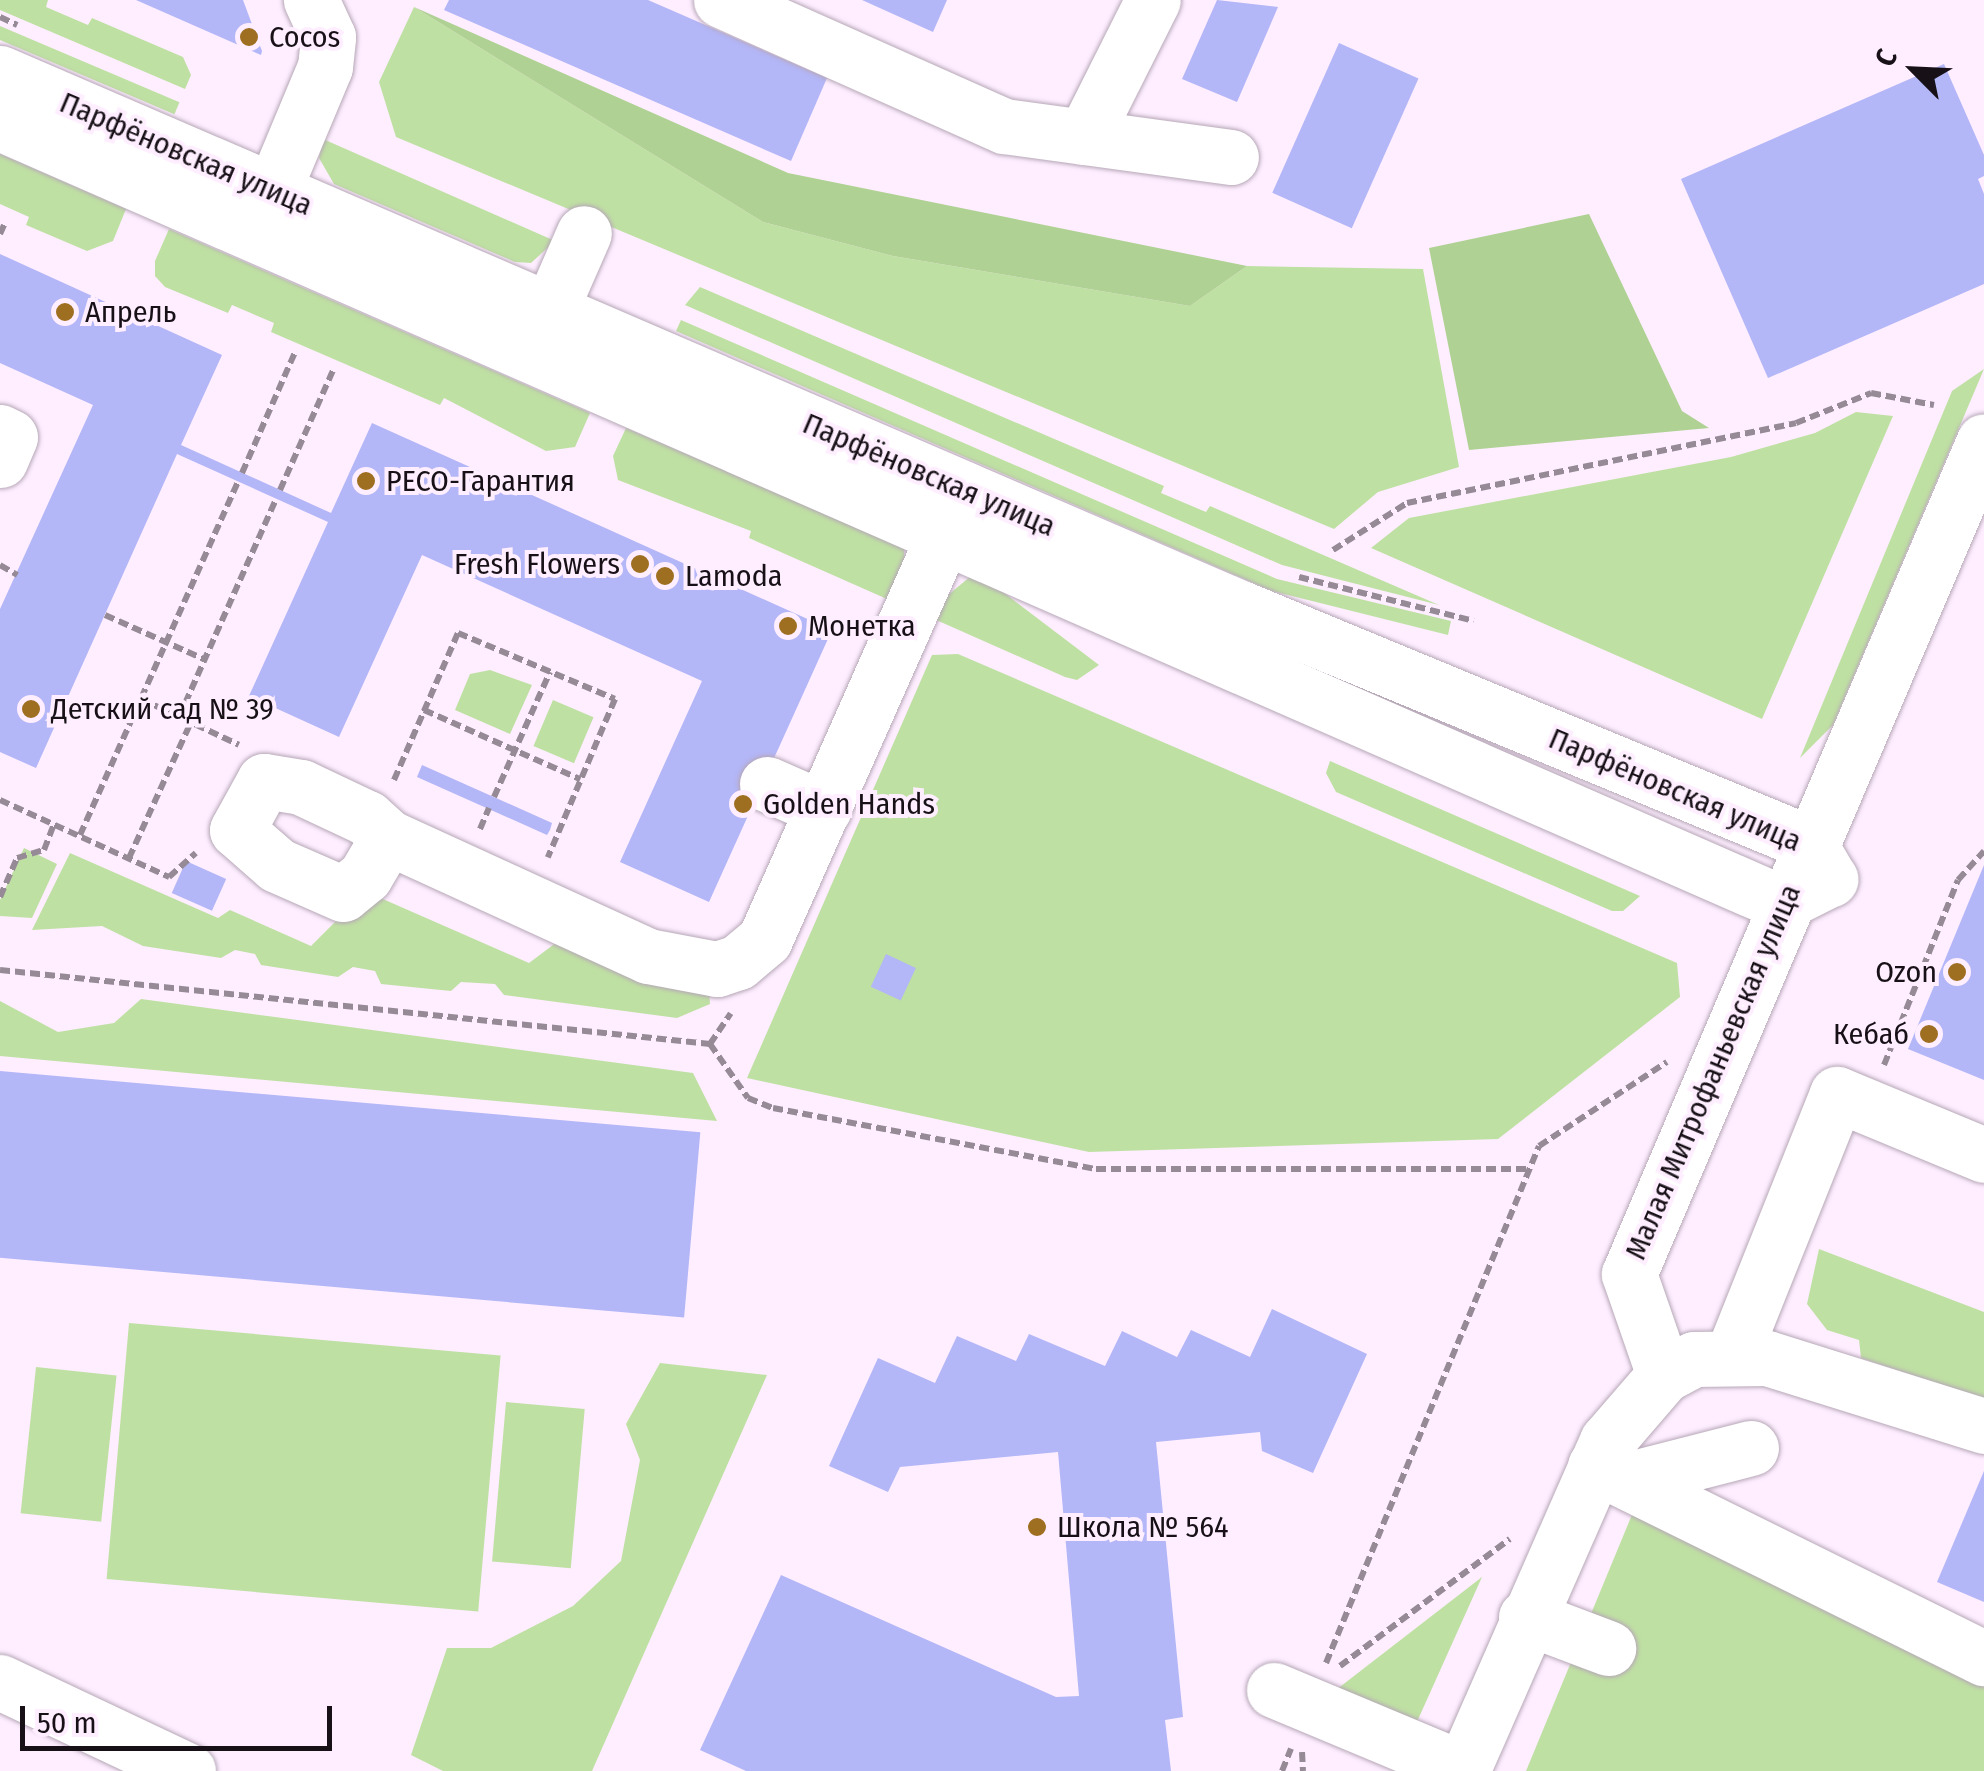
<!DOCTYPE html>
<html>
<head>
<meta charset="utf-8">
<style>
  body { margin:0 }
  #map { position:relative; width:1984px; height:1771px; overflow:hidden; background:#feeeff; font-family:"Fira Sans Condensed",sans-serif }
  div>[style] { position:absolute }
  .green>* { inset:0; background:#bfe0a3; transform-origin:0 0 }
  .forest>* { inset:0; background:#afd193 }
  .building>* { inset:0; background:#b3b6f7; transform-origin:0 0 }
  .path>* { height:6px; margin-top:-3px; transform-origin:0; background:repeating-linear-gradient(90deg,#968a96 0 10px,transparent 0 15px) }
  .roads { filter:drop-shadow(0 0 2px #b6a7b7) drop-shadow(0 0 2px #b6a7b7) }
  .minor>* { height:55px; margin:-27.5px; padding:0 27.5px; transform-origin:27.5px; border-radius:27.5px; background:#fff }
  .dots>* { width:28px; height:28px; translate:-50% -50%; box-sizing:border-box; border:5px solid #feeeff; border-radius:50% }
  span { translate:-50% -50%; white-space:nowrap; text-align:center; line-height:1.15; -webkit-text-stroke:8px #feeeff; paint-order:stroke }
  .poi-label { font-size:30px; color:#171117 }
  .left { translate:0 -50%; text-align:left }
  .right { translate:-100% -50%; text-align:right }
  .street-label { font-size:30px; color:#171117 }
  .north { position:absolute; left:1864px; top:20px; width:100px; height:100px; -webkit-text-stroke:8px #feeeff; paint-order:stroke; rotate:294deg; font-size:28px; font-weight:700; line-height:40px; text-align:center; color:#171117 }
  .north::after { content:''; display:block; margin:auto; width:35px; height:45px; background:#171117; clip-path:polygon(50% 0,100% 100%,50% 72%,0 100%) }
  .scale { position:absolute; left:20px; top:1706px; width:312px; height:45px; box-sizing:border-box; border:5px solid #171117; border-top:0; padding-left:12px; font-size:30px; line-height:35px; white-space:nowrap; color:#171117; -webkit-text-stroke:8px #feeeff; paint-order:stroke }
</style>
</head>
<body>
<div id="map">
  <div class="green">
    <i style="clip-path:polygon(0 0,48px 0,46px 7px,88px 25px,92px 18px,183px 57px,191px 75px,185px 89px,0 10px)"></i>
    <i style="clip-path:polygon(414px 7px,763px 222px,893px 256px,1190px 306px,1247px 266px,1423px 269px,1459px 467px,1378px 492px,1334px 529px,396px 137px,379px 82px)"></i>
    <i style="left:0;top:26px;width:195px;height:13px;rotate:23deg"></i>
    <i style="clip-path:polygon(323px 139px,555px 241px,531px 263px,515px 262px,334px 184px,319px 158px)"></i>
    <i style="clip-path:polygon(0 154px,126px 209px,113px 241px,87px 251px,26px 225px,29px 217px,0 204px)"></i>
    <i style="clip-path:polygon(169px 229px,590px 413px,575px 447px,546px 451px,444px 398px,440px 405px,271px 332px,274px 323px,232px 305px,228px 313px,165px 287px,155px 276px,155px 261px)"></i>
    <i style="clip-path:polygon(700px 287px,1164px 486px,1161px 493px,1206px 512px,1210px 506px,1439px 605px,1282px 565px,685px 305px)"></i>
    <i style="clip-path:polygon(681px 320px,1277px 579px,1451px 621px,1448px 635px,1272px 591px,676px 331px)"></i>
    <i style="clip-path:polygon(1984px 369px,1833px 725px,1800px 758px,1952px 391px)"></i>
    <i style="clip-path:polygon(1856px 412px,1893px 416px,1762px 719px,1371px 548px,1409px 518px,1731px 457px,1815px 433px)"></i>
    <i style="clip-path:polygon(626px 428px,904px 548px,906px 580px,896px 603px,749px 538px,751px 531px,618px 480px,613px 456px)"></i>
    <i style="clip-path:polygon(971px 576px,995px 586px,1099px 665px,1077px 680px,1065px 677px,934px 619px,942px 600px)"></i>
    <i style="clip-path:polygon(958px 654px,1677px 963px,1680px 997px,1498px 1139px,1089px 1152px,747px 1078px,932px 655px)"></i>
    <i style="clip-path:polygon(490px 670px,532px 685px,510px 734px,455px 710px,470px 674px)"></i>
    <i style="left:553px;top:700px;width:44px;height:50px;rotate:23deg"></i>
    <i style="clip-path:polygon(1330px 761px,1640px 896px,1623px 911px,1612px 911px,1336px 792px,1326px 773px)"></i>
    <i style="clip-path:polygon(24px 848px,57px 864px,32px 918px,0 916px,0 900px)"></i>
    <i style="clip-path:polygon(70px 853px,218px 918px,230px 910px,311px 946px,347px 910px,376px 896px,529px 963px,561px 939px,708px 978px,710px 1004px,677px 1018px,504px 995px,495px 984px,461px 982px,451px 991px,381px 984px,375px 971px,353px 967px,338px 977px,261px 965px,255px 954px,235px 950px,221px 958px,143px 946px,102px 926px,32px 930px)"></i>
    <i style="clip-path:polygon(141px 999px,693px 1073px,717px 1121px,0 1056px,0 1001px,58px 1032px,114px 1023px)"></i>
    <i style="clip-path:polygon(1819px 1249px,1984px 1312px,1984px 1399px,1861px 1358px,1859px 1340px,1827px 1330px,1807px 1304px)"></i>
    <i style="left:129px;top:1323px;width:373px;height:257px;rotate:5deg"></i>
    <i style="clip-path:polygon(660px 1363px,767px 1375px,592px 1771px,443px 1771px,411px 1755px,447px 1648px,491px 1648px,573px 1606px,621px 1561px,640px 1460px,626px 1424px)"></i>
    <i style="left:36px;top:1367px;width:81px;height:147px;rotate:6deg"></i>
    <i style="left:506px;top:1402px;width:79px;height:160px;rotate:5deg"></i>
    <i style="clip-path:polygon(1636px 1505px,1984px 1684px,1984px 1771px,1526px 1771px)"></i>
    <i style="clip-path:polygon(1482px 1577px,1416px 1724px,1332px 1693px)"></i>
  </div>
  <div class="forest">
    <i style="clip-path:polygon(414px 7px,788px 173px,1247px 266px,1190px 306px,893px 256px,763px 222px)"></i>
    <i style="clip-path:polygon(1589px 214px,1682px 411px,1709px 428px,1469px 450px,1429px 248px)"></i>
  </div>
  <div class="building">
    <i style="clip-path:polygon(136px 0,243px 0,262px 51px,261px 55px)"></i>
    <i style="clip-path:polygon(449px 0,648px 0,827px 78px,791px 161px,444px 10px)"></i>
    <i style="clip-path:polygon(862px 0,947px 0,933px 32px)"></i>
    <i style="clip-path:polygon(1217px 0,1278px 7px,1237px 102px,1182px 79px)"></i>
    <i style="left:1339px;top:43px;width:87px;height:164px;rotate:24deg"></i>
    <i style="clip-path:polygon(1944px 64px,1984px 155px,1984px 176px,1978px 179px,1984px 194px,1984px 284px,1768px 378px,1681px 179px)"></i>
    <i style="clip-path:polygon(0 254px,222px 355px,181px 445px,331px 513px,372px 423px,832px 630px,709px 902px,620px 862px,702px 681px,422px 555px,339px 737px,249px 696px,328px 522px,177px 454px,36px 768px,0 752px,0 609px,93px 405px,0 363px)"></i>
    <i style="clip-path:polygon(422px 765px,552px 823px,550px 830px,547px 835px,417px 777px)"></i>
    <i style="left:186px;top:861px;width:44px;height:35px;rotate:24deg"></i>
    <i style="clip-path:polygon(1984px 865px,1984px 1080px,1908px 1049px)"></i>
    <i style="left:886px;top:954px;width:33px;height:36px;rotate:25deg"></i>
    <i style="left:0;top:1071px;width:703px;height:186px;rotate:5deg"></i>
    <i style="clip-path:polygon(1272px 1309px,1367px 1354px,1313px 1473px,1262px 1451px,1260px 1432px,1156px 1442px,1183px 1717px,1165px 1720px,1171px 1771px,746px 1771px,700px 1750px,781px 1575px,1056px 1697px,1079px 1696px,1058px 1452px,900px 1467px,888px 1492px,829px 1466px,878px 1358px,935px 1383px,957px 1336px,1016px 1361px,1029px 1334px,1105px 1366px,1122px 1331px,1177px 1357px,1191px 1330px,1250px 1357px)"></i>
    <i style="clip-path:polygon(1984px 1471px,1984px 1602px,1937px 1582px)"></i>
  </div>
  <div class="path">
    <i style="left:0;top:17px;width:19px;rotate:25deg"></i>
    <i style="left:0;top:234px;width:10px;rotate:-66deg"></i>
    <i style="left:242px;top:473px;width:132px;rotate:-66.3deg"></i>
    <i style="left:280px;top:490px;width:133px;rotate:-66.1deg"></i>
    <i style="left:1333px;top:550px;width:88px;rotate:-32.4deg"></i>
    <i style="left:1407px;top:503px;width:397px;rotate:-11.6deg"></i>
    <i style="left:1796px;top:423px;width:81px;rotate:-21.8deg"></i>
    <i style="left:1871px;top:393px;width:64px;rotate:10.8deg"></i>
    <i style="left:0;top:565px;width:20px;rotate:30deg"></i>
    <i style="left:1299px;top:577px;width:180px;rotate:14.1deg"></i>
    <i style="left:105px;top:615px;width:108px;rotate:24deg"></i>
    <i style="left:141px;top:699px;width:108px;rotate:25.1deg"></i>
    <i style="left:424px;top:710px;width:171px;rotate:23.9deg"></i>
    <i style="left:179px;top:717px;width:239px;rotate:-66deg"></i>
    <i style="left:394px;top:780px;width:160px;rotate:-66.5deg"></i>
    <i style="left:458px;top:633px;width:170px;rotate:22.8deg"></i>
    <i style="left:615px;top:699px;width:172px;rotate:113deg"></i>
    <i style="left:494px;top:797px;width:137px;rotate:-65.9deg"></i>
    <i style="left:0;top:800px;width:186px;rotate:24.5deg"></i>
    <i style="left:169px;top:877px;width:36px;rotate:-42deg"></i>
    <i style="left:480px;top:829px;width:23px;rotate:-67deg"></i>
    <i style="left:80px;top:835px;width:388px;rotate:-65.9deg"></i>
    <i style="left:129px;top:858px;width:149px;rotate:-65.5deg"></i>
    <i style="left:0;top:897px;width:43px;rotate:-66.4deg"></i>
    <i style="left:17px;top:858px;width:28px;rotate:-17deg"></i>
    <i style="left:44px;top:850px;width:28px;rotate:-69deg"></i>
    <i style="left:0;top:970px;width:714px;rotate:5.95deg"></i>
    <i style="left:710px;top:1044px;width:66px;rotate:54.9deg"></i>
    <i style="left:748px;top:1098px;width:27px;rotate:22deg"></i>
    <i style="left:773px;top:1108px;width:329px;rotate:10.7deg"></i>
    <i style="left:1096px;top:1169px;width:431px"></i>
    <i style="left:710px;top:1044px;width:37px;rotate:-56deg"></i>
    <i style="left:1884px;top:1065px;width:199px;rotate:-68.2deg"></i>
    <i style="left:1958px;top:880px;width:39px;rotate:-48deg"></i>
    <i style="left:1326px;top:1663px;width:559px;rotate:-67.61deg"></i>
    <i style="left:1539px;top:1146px;width:153px;rotate:-33.3deg"></i>
    <i style="left:1340px;top:1666px;width:212px;rotate:-36.8deg"></i>
    <i style="left:1302px;top:1752px;width:19px;rotate:87deg"></i>
    <i style="left:1282px;top:1771px;width:24px;rotate:-68deg"></i>
  </div>
  <div class="roads">
    <div class="minor">
      <i style="left:721px;top:0;width:310px;rotate:24deg"></i>
      <i style="left:1004px;top:126px;width:229px;rotate:7.8deg"></i>
      <i style="left:0;top:73px;width:1354px;rotate:23.33deg"></i>
      <i style="left:1243px;top:609px;width:612px;rotate:22.46deg"></i>
      <i style="left:1809px;top:843px;width:42px;rotate:59.7deg"></i>
      <i style="left:0;top:123px;width:1945px;rotate:23.64deg"></i>
      <i style="left:1782px;top:903px;width:54px;rotate:-26.6deg"></i>
      <i style="left:1084px;top:137px;width:153px;rotate:-63.3deg"></i>
      <i style="left:258px;top:227px;width:173px;rotate:-67.3deg"></i>
      <i style="left:325px;top:67px;width:30px;rotate:-84deg"></i>
      <i style="left:328px;top:37px;width:41px;rotate:-114.7deg"></i>
      <i style="left:535px;top:345px;width:122px;rotate:-66.4deg"></i>
      <i style="left:0;top:432px;width:11px;rotate:27deg"></i>
      <i style="left:10px;top:437px;width:25px;rotate:113deg"></i>
      <i style="left:767px;top:784px;width:62px;rotate:23.7deg"></i>
      <i style="left:388px;top:837px;width:45px;rotate:120.5deg"></i>
      <i style="left:365px;top:876px;width:28px;rotate:141deg"></i>
      <i style="left:343px;top:894px;width:72px;rotate:-156.3deg"></i>
      <i style="left:277px;top:865px;width:53px;rotate:-138.8deg"></i>
      <i style="left:237px;top:830px;width:56px;rotate:-61.1deg"></i>
      <i style="left:264px;top:781px;width:37px;rotate:9deg"></i>
      <i style="left:301px;top:787px;width:73px;rotate:25.2deg"></i>
      <i style="left:367px;top:818px;width:28px;rotate:42deg"></i>
      <i style="left:388px;top:837px;width:286px;rotate:24.6deg"></i>
      <i style="left:648px;top:956px;width:70px;rotate:10.7deg"></i>
      <i style="left:717px;top:969px;width:22px;rotate:-18deg"></i>
      <i style="left:738px;top:962px;width:35px;rotate:-40deg"></i>
      <i style="left:765px;top:939px;width:479px;rotate:-66.1deg"></i>
      <i style="left:1733px;top:1354px;width:280px;rotate:-68.2deg"></i>
      <i style="left:1837px;top:1094px;width:159px;rotate:22.5deg"></i>
      <i style="left:1664px;top:1375px;width:107px;rotate:-109.1deg"></i>
      <i style="left:1629px;top:1274px;width:905px;rotate:-66.92deg"></i>
      <i style="left:1595px;top:1466px;width:434px;rotate:26.3deg"></i>
      <i style="left:1626px;top:1480px;width:129px;rotate:-14.4deg"></i>
      <i style="left:1526px;top:1617px;width:88px;rotate:20.7deg"></i>
      <i style="left:0;top:1682px;width:208px;rotate:25.3deg"></i>
      <i style="left:1274px;top:1690px;width:205px;rotate:22.7deg"></i>
      <i style="left:1462px;top:1771px;width:360px;rotate:-66.3deg"></i>
      <i style="left:1607px;top:1441px;width:87px;rotate:-49.2deg"></i>
      <i style="left:1664px;top:1375px;width:34px;rotate:-28deg"></i>
      <i style="left:1694px;top:1359px;width:73px;rotate:-0.8deg"></i>
      <i style="left:1767px;top:1358px;width:227px;rotate:17.4deg"></i>
    </div>
  </div>
  <div class="dots">
    <i style="left:249px;top:37px;background:#9e6e21"></i>
    <i style="left:65px;top:312px;background:#9e6e21"></i>
    <i style="left:366px;top:481px;background:#9e6e21"></i>
    <i style="left:640px;top:564px;background:#9e6e21"></i>
    <i style="left:665px;top:576px;background:#9e6e21"></i>
    <i style="left:788px;top:626px;background:#9e6e21"></i>
    <i style="left:31px;top:709px;background:#9e6e21"></i>
    <i style="left:743px;top:804px;background:#9e6e21"></i>
    <i style="left:1957px;top:972px;background:#9e6e21"></i>
    <i style="left:1929px;top:1034px;background:#9e6e21"></i>
    <i style="left:1037px;top:1527px;background:#9e6e21"></i>
  </div>
  <div class="poi-label">
    <span class="left" style="left:269px;top:37px">Cocos</span>
    <span class="left" style="left:85px;top:312px">Апрель</span>
    <span class="left" style="left:386px;top:481px">РЕСО-Гарантия</span>
    <span class="right" style="left:620px;top:564px">Fresh Flowers</span>
    <span class="left" style="left:685px;top:576px">Lamoda</span>
    <span class="left" style="left:808px;top:626px">Монетка</span>
    <span class="left" style="left:51px;top:709px">Детский сад № 39</span>
    <span class="left" style="left:763px;top:804px">Golden Hands</span>
    <span class="right" style="left:1937px;top:972px">Ozon</span>
    <span class="right" style="left:1909px;top:1034px">Кебаб</span>
    <span class="left" style="left:1057px;top:1527px">Школа № 564</span>
  </div>
  <div class="street-label">
    <span style="left:186px;top:154px;rotate:23deg">Парфёновская улица</span>
    <span style="left:929px;top:475px;rotate:23deg">Парфёновская улица</span>
    <span style="left:1675px;top:790px;rotate:23deg">Парфёновская улица</span>
    <span style="left:1713px;top:1072px;rotate:-67deg">Малая Митрофаньевская улица</span>
  </div>
  <div class="north">С</div>
  <div class="scale">50 m</div>
</div>
</body>
</html>
